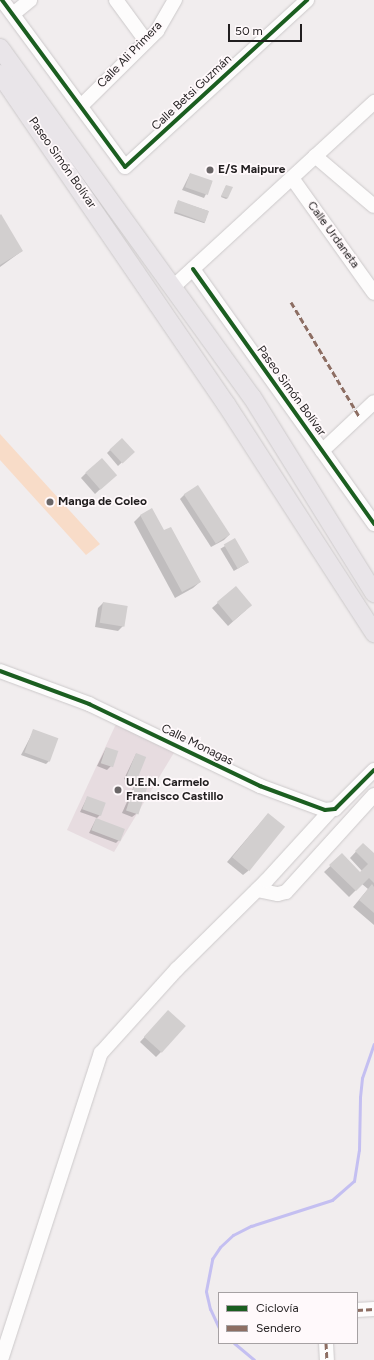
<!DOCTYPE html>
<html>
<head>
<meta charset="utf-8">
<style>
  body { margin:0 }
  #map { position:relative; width:374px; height:1360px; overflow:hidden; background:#f1edee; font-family:Figtree,sans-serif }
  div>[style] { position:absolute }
  .built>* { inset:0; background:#e7dce0 }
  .green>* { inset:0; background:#f8dcc8 }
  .shadow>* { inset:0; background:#0003; transform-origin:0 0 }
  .stream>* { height:3px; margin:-1.5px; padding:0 1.5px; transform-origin:1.5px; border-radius:1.5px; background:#c4bff1 }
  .building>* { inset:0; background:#d2cfcf; transform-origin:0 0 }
  .roads { filter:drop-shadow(0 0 1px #ccc9ca) drop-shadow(0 0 1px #ccc9ca) }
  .minor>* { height:14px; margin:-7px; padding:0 7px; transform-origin:7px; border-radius:7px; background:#fdfcfc }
  .major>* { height:18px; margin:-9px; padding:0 9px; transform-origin:9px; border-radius:9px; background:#e9e5e9 }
  .quiet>* { height:3px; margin-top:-1.5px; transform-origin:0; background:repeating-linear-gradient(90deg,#8d6e63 0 6px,transparent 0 9px) }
  .cycleway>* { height:4px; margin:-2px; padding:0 2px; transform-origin:2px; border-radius:2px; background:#1b5e20 }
  .dots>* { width:11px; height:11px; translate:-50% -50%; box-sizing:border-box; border:2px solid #fff9fb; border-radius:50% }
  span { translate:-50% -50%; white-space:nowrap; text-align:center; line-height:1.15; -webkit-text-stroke:3.5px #fff9fb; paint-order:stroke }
  .street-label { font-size:12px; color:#211e1f }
  .poi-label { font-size:12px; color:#211e1f; font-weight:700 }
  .left { translate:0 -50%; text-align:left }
  .legend { position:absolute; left:218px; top:1292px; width:140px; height:52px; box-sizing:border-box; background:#fff9fb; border:1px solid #a6a1a3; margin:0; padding:5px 7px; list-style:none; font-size:12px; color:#211e1f }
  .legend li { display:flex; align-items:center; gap:8px; height:20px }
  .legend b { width:20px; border:1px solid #a6a1a3 }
  .scale { position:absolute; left:228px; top:24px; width:74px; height:18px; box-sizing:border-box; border:2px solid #211e1f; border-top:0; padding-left:5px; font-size:12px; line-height:14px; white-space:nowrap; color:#211e1f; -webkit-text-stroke:3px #fff9fb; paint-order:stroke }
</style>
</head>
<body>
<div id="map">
  <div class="built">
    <i style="clip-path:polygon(116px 724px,175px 751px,114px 852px,67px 830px)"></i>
  </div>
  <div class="green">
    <i style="clip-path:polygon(0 434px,100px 544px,86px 555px,0 460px)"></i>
  </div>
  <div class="shadow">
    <i style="clip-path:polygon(190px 174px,212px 182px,204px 198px,182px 190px)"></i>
    <i style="clip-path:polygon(226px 186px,228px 198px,226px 199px,221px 197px)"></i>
    <i style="left:178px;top:201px;width:32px;height:13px;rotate:18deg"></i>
    <i style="clip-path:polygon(0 216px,22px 251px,0 267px)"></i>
    <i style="clip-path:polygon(110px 450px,130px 455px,118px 466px,107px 453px)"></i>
    <i style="clip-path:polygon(86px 473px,110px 480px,95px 494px,81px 478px)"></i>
    <i style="clip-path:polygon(185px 494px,229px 535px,224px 540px,211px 547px,180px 499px)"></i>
    <i style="clip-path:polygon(141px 515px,164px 531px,200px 582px,193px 588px,175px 598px,134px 522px)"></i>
    <i style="left:235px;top:540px;width:26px;height:17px;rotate:59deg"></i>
    <i style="clip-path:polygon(236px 587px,246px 610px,228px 626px,212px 608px)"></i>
    <i style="clip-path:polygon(103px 603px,123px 626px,118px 631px,95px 627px,98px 608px)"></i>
    <i style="clip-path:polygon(34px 730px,49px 761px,46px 764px,21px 755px)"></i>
    <i style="clip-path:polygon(106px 748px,111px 766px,107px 770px,97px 766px)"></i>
    <i style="clip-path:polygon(136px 754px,136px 780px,132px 783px,124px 779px)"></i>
    <i style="clip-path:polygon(135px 784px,136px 814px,132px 817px,122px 813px)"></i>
    <i style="clip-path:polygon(87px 798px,100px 815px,97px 818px,80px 812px)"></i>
    <i style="clip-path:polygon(268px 814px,248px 871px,243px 875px,227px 862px)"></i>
    <i style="clip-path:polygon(96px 819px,119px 840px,116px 843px,89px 833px)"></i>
    <i style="clip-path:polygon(363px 844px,374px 854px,374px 925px,353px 907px,368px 889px,362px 884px,349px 897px,324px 872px,342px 855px,360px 873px,362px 871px,350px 858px)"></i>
    <i style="clip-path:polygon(163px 1017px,161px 1052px,156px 1057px,140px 1042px)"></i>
  </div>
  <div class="stream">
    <i style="left:219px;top:1328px;width:21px;rotate:-115deg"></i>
    <i style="left:210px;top:1309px;width:18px;rotate:-103deg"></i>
    <i style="left:206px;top:1291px;width:33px;rotate:-79deg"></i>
    <i style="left:212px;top:1259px;width:14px;rotate:-56deg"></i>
    <i style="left:220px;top:1247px;width:18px;rotate:-43deg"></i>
    <i style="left:233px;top:1235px;width:20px;rotate:-27deg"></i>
    <i style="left:251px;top:1226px;width:85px;rotate:-17.8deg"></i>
    <i style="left:332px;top:1200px;width:29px;rotate:-41deg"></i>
    <i style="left:354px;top:1181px;width:31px;rotate:-81deg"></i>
    <i style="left:359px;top:1150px;width:53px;rotate:-88.9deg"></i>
    <i style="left:360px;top:1097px;width:19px;rotate:-84deg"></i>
    <i style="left:362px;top:1078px;width:36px;rotate:-71deg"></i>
    <i style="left:234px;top:1343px;width:26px;rotate:40deg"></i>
  </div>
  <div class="building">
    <i style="left:190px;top:173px;width:24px;height:15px;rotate:19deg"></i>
    <i style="clip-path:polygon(226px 185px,233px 187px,228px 198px,221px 196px)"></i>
    <i style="left:178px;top:200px;width:33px;height:12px;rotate:20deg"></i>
    <i style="clip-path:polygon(1px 214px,23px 251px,0 265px,0 215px)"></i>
    <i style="left:122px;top:438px;width:19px;height:17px;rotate:47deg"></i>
    <i style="left:102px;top:458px;width:23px;height:22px;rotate:49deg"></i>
    <i style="left:198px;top:485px;width:59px;height:17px;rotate:57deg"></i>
    <i style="clip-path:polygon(152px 508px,164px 530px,171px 527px,201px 582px,182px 592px,140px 515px)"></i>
    <i style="left:235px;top:538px;width:28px;height:13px;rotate:60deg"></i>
    <i style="left:236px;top:586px;width:25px;height:25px;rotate:50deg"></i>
    <i style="left:103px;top:602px;width:25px;height:21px;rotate:9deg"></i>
    <i style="left:33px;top:729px;width:27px;height:25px;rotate:20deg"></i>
    <i style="left:106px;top:747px;width:13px;height:17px;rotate:18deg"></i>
    <i style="left:136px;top:753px;width:11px;height:25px;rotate:22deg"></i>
    <i style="left:135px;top:783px;width:13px;height:29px;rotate:18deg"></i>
    <i style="left:87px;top:796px;width:20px;height:14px;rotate:20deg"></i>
    <i style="left:268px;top:813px;width:22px;height:57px;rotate:39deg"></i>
    <i style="left:96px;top:818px;width:31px;height:13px;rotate:21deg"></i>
    <i style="clip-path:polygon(363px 843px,374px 853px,374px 883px,369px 878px,356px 891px,329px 865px,342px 853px,360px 872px,368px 864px,355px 851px)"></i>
    <i style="clip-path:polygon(372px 884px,374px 887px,374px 913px,359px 900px)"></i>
    <i style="left:168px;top:1010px;width:24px;height:36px;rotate:42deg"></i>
  </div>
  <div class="roads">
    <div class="minor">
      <i style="left:2px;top:0;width:207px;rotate:53.6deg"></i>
      <i style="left:125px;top:167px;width:247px;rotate:-42.5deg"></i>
      <i style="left:116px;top:0;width:51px;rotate:53.8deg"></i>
      <i style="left:13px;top:14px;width:22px;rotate:-39deg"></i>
      <i style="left:81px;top:106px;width:107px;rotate:-44.6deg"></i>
      <i style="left:157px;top:31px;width:36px;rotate:-60deg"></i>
      <i style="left:315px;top:156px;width:77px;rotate:40.3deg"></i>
      <i style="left:292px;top:178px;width:141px;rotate:54.5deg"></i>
      <i style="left:193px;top:269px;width:313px;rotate:54.6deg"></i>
      <i style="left:172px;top:288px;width:275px;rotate:-42.6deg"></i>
      <i style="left:322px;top:451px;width:71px;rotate:-43.3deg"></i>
      <i style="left:0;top:671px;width:95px;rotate:20.3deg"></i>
      <i style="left:89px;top:704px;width:190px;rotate:25.6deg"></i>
      <i style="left:260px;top:786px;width:69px;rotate:20.3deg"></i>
      <i style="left:325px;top:810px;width:10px;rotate:-6deg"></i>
      <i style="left:335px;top:809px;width:55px;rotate:-45deg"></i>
      <i style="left:257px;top:890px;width:21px;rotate:11deg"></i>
      <i style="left:278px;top:894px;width:8px;rotate:-14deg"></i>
      <i style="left:286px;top:892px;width:131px;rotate:-47.8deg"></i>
      <i style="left:357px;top:1310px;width:17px;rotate:-3deg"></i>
      <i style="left:326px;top:1343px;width:17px;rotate:87deg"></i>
      <i style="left:1px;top:1360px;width:323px;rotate:-72deg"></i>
      <i style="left:101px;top:1053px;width:113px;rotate:-47.9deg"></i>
      <i style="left:177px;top:969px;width:125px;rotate:-44.7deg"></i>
      <i style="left:266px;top:881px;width:96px;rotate:-47.5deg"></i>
    </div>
    <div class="major">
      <i style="left:0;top:48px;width:430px;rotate:54.2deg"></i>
      <i style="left:252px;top:397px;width:231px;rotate:58.1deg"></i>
      <i style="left:0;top:74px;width:400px;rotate:55.6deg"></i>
      <i style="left:226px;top:404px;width:273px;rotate:57.1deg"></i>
    </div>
  </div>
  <div class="quiet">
    <i style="left:291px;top:302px;width:133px;rotate:59.2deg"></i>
    <i style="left:357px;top:1310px;width:17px;rotate:-3deg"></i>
    <i style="left:326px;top:1343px;width:17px;rotate:87deg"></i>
  </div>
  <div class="cycleway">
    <i style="left:2px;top:0;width:207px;rotate:53.6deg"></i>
    <i style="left:125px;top:167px;width:247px;rotate:-42.5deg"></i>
    <i style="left:193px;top:269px;width:313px;rotate:54.6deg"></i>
    <i style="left:0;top:671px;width:95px;rotate:20.3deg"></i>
    <i style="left:89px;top:704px;width:190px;rotate:25.6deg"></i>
    <i style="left:260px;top:786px;width:69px;rotate:20.3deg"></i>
    <i style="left:325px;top:810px;width:10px;rotate:-6deg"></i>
    <i style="left:335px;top:809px;width:55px;rotate:-45deg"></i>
  </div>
  <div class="dots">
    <i style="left:210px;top:170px;background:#6a6667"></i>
    <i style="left:50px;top:502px;background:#6a6667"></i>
    <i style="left:118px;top:790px;background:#6a6667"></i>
  </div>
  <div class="street-label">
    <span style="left:130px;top:55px;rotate:-46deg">Calle Ali Primera</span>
    <span style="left:192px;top:93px;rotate:-43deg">Calle Betsi Guzmán</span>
    <span style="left:62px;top:163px;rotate:55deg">Paseo Simón Bolívar</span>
    <span style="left:333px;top:235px;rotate:54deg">Calle Urdaneta</span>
    <span style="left:291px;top:391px;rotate:54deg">Paseo Simón Bolívar</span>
    <span style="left:197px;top:745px;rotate:26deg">Calle Monagas</span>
  </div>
  <div class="poi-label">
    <span class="left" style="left:218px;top:170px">E/S Maipure</span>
    <span class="left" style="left:58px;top:502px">Manga de Coleo</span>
    <span class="left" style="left:126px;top:790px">U.E.N. Carmelo<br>Francisco Castillo</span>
  </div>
  <ul class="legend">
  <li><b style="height:5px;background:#1b5e20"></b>Ciclovía</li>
  <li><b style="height:5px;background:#8d6e63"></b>Sendero</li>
  </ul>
  <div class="scale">50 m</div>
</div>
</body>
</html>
